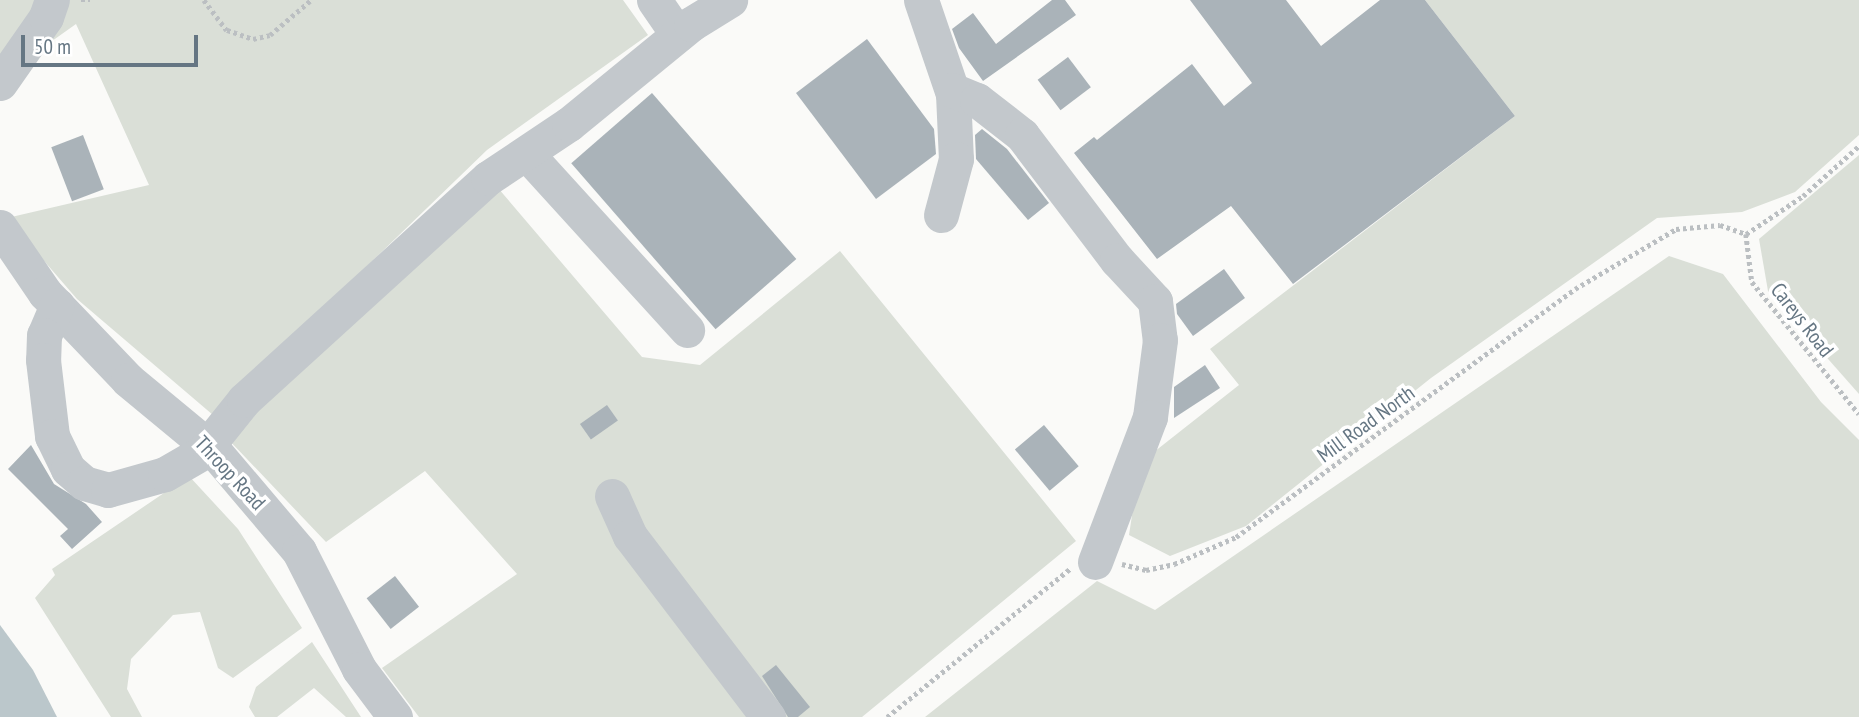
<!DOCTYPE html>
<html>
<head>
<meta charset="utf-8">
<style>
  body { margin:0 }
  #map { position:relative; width:1859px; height:717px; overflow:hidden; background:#fafaf8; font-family:"PT Sans Narrow",sans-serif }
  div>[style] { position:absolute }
  .green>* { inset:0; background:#dadfd7 }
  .water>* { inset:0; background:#bbc7cb }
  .building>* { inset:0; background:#aab3b9; transform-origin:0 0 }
  .path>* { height:4.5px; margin-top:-2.25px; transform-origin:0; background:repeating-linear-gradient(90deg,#bbbfc2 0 3.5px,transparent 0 7px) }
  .minor>* { height:35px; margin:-17.5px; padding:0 17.5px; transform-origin:17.5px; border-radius:17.5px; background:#c3c8cc }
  span { translate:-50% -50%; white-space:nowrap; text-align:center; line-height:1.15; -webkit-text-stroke:7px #fff; paint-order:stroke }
  .street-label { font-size:21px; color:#657683 }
  .scale { position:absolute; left:21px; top:35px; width:177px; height:32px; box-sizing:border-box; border:4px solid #657683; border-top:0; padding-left:9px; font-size:21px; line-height:24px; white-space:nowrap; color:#657683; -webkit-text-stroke:5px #fff; paint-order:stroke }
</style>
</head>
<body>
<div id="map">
  <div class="green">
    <i style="clip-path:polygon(0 0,623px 0,648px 35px,487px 150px,213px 415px,77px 299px,7px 218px,149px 185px,76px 24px,0 78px)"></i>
    <i style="clip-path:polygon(1425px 0,1859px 0,1859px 135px,1795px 192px,1742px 212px,1657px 218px,1431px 378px,1246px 526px,1170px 556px,1129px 535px,1140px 463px,1239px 385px,1210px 349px,1515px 116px)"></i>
    <i style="clip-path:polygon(1859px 155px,1859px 394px,1768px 291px,1759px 239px)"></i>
    <i style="clip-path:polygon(498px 188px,642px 357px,700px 365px,840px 251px,1076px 541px,862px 717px,419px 717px,382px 668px,517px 574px,425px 471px,326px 542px,227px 438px)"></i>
    <i style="clip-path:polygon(1669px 256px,1723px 274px,1821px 402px,1859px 440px,1859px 717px,925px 717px,1097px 581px,1155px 610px)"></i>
    <i style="clip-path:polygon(189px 476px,238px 529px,302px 628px,233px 678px,218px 668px,200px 612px,173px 615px,131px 659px,127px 689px,142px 717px,111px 717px,35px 598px,55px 575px,52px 569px)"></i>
    <i style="clip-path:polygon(312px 642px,361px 717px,346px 717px,314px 688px,277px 717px,255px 717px,249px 707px,256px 687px)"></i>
  </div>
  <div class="water">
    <i style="clip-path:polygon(0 625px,33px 670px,57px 717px,0 717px)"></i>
  </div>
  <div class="building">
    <i style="clip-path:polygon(1052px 0,1065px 0,1076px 15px,983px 81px,959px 48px,952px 29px,973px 13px,996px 44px)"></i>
    <i style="clip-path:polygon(1190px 0,1286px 0,1321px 46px,1380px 0,1425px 0,1515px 116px,1293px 284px,1231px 206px,1157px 259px,1074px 153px,1094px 137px,1097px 140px,1192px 64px,1224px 106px,1252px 83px)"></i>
    <i style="clip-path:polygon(867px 39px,934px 129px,936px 154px,876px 199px,796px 93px)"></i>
    <i style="left:1068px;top:57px;width:38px;height:38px;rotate:53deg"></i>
    <i style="left:652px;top:93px;width:220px;height:107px;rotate:49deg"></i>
    <i style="clip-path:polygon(982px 129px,1007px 149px,1049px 203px,1028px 220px,976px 159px,975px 135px)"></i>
    <i style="left:83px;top:135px;width:58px;height:34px;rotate:69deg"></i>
    <i style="clip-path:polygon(1224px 269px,1245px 298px,1193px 336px,1177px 314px,1176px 304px)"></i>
    <i style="clip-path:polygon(1205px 365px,1220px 388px,1174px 418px,1174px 387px)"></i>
    <i style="left:607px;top:405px;width:19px;height:33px;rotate:55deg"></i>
    <i style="left:1044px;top:425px;width:54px;height:38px;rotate:50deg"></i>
    <i style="clip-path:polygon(31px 445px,54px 484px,86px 504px,102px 522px,72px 549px,60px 536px,68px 529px,8px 469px)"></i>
    <i style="left:395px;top:576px;width:39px;height:36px;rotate:52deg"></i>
    <i style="clip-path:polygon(776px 665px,810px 707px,798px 717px,788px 717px,762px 676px)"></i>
  </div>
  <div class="path">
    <i style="left:81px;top:0;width:9px"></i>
    <i style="left:204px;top:0;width:38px;rotate:53deg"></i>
    <i style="left:227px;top:30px;width:28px;rotate:19deg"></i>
    <i style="left:253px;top:39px;width:17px;rotate:-13deg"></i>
    <i style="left:270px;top:35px;width:54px;rotate:-40.5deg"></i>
    <i style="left:1746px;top:234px;width:48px;rotate:82.9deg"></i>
    <i style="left:1752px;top:282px;width:170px;rotate:51deg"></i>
    <i style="left:1746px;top:234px;width:69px;rotate:-33.7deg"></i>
    <i style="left:1803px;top:196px;width:75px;rotate:-41.8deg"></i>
    <i style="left:1122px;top:564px;width:25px;rotate:14deg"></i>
    <i style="left:1146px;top:570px;width:29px;rotate:-12deg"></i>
    <i style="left:1174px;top:564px;width:68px;rotate:-23.5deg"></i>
    <i style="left:1236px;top:537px;width:420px;rotate:-36.2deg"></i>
    <i style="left:1575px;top:289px;width:117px;rotate:-30.7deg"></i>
    <i style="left:1676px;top:229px;width:44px;rotate:-5.2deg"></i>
    <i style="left:1720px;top:225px;width:28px;rotate:19deg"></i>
    <i style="left:887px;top:717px;width:235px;rotate:-39deg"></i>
  </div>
  <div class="minor">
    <i style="left:654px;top:0;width:42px;rotate:55.6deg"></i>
    <i style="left:921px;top:0;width:99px;rotate:71.2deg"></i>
    <i style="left:953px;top:94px;width:65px;rotate:87.4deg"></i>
    <i style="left:956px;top:159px;width:58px;rotate:105deg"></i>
    <i style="left:0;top:83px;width:80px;rotate:-55.1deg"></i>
    <i style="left:46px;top:17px;width:18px;rotate:-71deg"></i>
    <i style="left:952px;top:90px;width:27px;rotate:22deg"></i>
    <i style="left:977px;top:100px;width:57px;rotate:37.9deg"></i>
    <i style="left:1022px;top:135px;width:157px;rotate:52.8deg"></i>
    <i style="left:1117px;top:260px;width:56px;rotate:47.2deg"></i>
    <i style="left:1155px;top:301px;width:39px;rotate:83deg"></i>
    <i style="left:1160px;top:340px;width:78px;rotate:97.4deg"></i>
    <i style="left:1150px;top:417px;width:155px;rotate:110.8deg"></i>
    <i style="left:527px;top:154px;width:238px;rotate:47.7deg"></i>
    <i style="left:0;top:227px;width:80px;rotate:55.7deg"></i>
    <i style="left:45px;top:293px;width:120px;rotate:46.3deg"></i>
    <i style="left:128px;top:380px;width:113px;rotate:39.6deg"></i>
    <i style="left:215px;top:452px;width:130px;rotate:49.7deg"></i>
    <i style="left:299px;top:551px;width:132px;rotate:63deg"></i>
    <i style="left:359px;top:669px;width:60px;rotate:53.1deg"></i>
    <i style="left:57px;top:305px;width:33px;rotate:113deg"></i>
    <i style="left:44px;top:335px;width:25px;rotate:92deg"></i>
    <i style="left:43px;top:360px;width:77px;rotate:83.2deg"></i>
    <i style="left:52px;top:436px;width:37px;rotate:64deg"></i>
    <i style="left:68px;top:469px;width:21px;rotate:41deg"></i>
    <i style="left:84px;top:483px;width:25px;rotate:16deg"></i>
    <i style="left:108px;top:490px;width:59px;rotate:-15.7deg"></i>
    <i style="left:165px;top:474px;width:52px;rotate:-30deg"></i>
    <i style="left:208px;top:445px;width:58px;rotate:-51.3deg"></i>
    <i style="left:244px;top:400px;width:330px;rotate:-42.3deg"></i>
    <i style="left:488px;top:178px;width:97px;rotate:-33.7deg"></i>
    <i style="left:569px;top:124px;width:158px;rotate:-39.3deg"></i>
    <i style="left:691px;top:24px;width:46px;rotate:-31.6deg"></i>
    <i style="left:612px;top:496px;width:44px;rotate:65.8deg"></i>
    <i style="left:630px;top:536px;width:228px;rotate:52.7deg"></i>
  </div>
  <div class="street-label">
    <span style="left:1802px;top:320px;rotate:52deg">Careys Road</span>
    <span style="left:1366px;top:424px;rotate:-36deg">Mill Road North</span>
    <span style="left:230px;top:473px;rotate:47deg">Throop Road</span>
  </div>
  <div class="scale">50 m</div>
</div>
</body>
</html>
